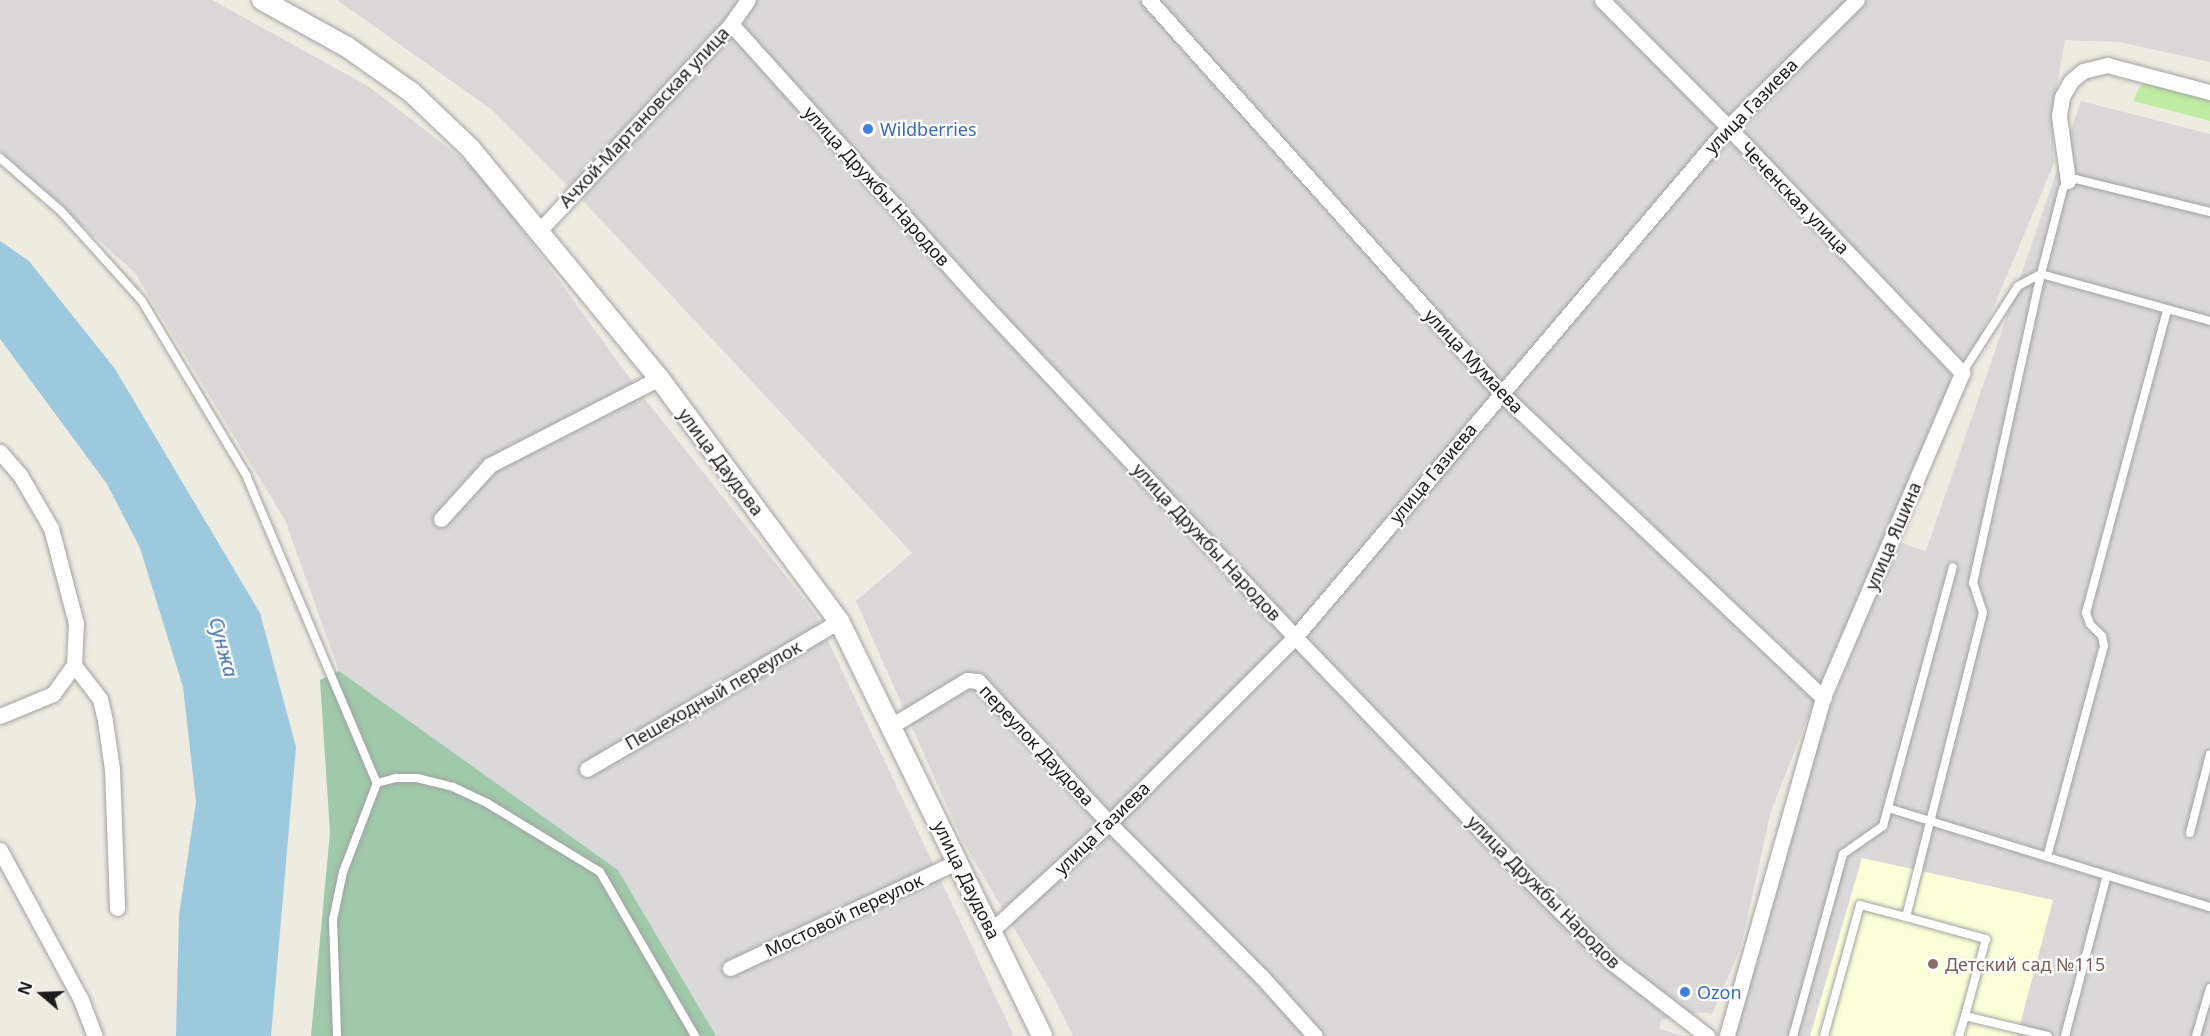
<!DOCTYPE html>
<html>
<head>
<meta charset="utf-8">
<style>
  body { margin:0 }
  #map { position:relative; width:2210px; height:1036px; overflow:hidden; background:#eeebe0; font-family:"Noto Sans",sans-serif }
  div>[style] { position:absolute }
  .residential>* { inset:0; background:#dad8d8 }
  .education>* { inset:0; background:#fbffd8 }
  .grass>* { inset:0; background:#beeca2 }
  .cemetery>* { inset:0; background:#a0c8aa }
  .water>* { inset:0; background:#9dc9df }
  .roads { filter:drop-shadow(0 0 2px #a2a2a2) drop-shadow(0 0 2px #a2a2a2) }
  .service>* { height:8px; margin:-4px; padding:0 4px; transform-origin:4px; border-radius:4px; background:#fff }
  .minor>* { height:15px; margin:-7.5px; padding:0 7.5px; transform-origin:7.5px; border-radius:7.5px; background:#fff }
  .tertiary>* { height:20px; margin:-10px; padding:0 10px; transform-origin:10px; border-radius:10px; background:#fff }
  .dots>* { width:16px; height:16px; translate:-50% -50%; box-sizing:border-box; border:3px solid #fff; border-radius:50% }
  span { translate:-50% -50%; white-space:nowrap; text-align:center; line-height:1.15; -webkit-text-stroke:4.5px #fff; paint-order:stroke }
  .street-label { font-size:18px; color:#1b1b1b }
  .shop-label { font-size:18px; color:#366cbe }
  .left { translate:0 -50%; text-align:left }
  .education-label { font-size:18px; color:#785e54 }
  .water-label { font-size:20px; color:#436eb0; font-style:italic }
  .north { position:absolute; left:12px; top:964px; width:60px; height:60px; -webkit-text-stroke:4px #fff; paint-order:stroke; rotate:289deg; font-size:16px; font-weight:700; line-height:24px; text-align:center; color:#1b1b1b }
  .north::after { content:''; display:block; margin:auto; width:21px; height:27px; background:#1b1b1b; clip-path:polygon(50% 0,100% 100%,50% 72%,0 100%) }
</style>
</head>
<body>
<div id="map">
  <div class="residential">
    <i style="clip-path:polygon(0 0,212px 0,368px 86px,482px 174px,644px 398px,815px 613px,1014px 1036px,716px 1036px,618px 870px,339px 671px,285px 520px,135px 273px,0 151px)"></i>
    <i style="clip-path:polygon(337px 0,2210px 0,2210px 62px,2120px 42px,2065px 40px,2052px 113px,2054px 163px,1924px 474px,1916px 472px,1826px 671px,1771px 811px,1740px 950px,1712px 1014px,1699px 1012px,1661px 1020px,1659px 1029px,1684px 1036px,1073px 1036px,1049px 988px,962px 840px,856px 601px,912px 553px,586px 204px,491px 109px)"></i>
    <i style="clip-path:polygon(2081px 101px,2210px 134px,2210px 1036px,1724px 1036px,1802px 774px,1898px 542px,1926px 551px)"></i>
  </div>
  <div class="education">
    <i style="clip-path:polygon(1862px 858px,2053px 900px,2017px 1036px,1810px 1036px)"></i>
  </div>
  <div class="grass">
    <i style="clip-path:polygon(2145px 82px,2210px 98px,2210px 121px,2134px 101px,2138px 89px)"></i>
  </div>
  <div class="cemetery">
    <i style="clip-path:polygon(339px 671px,618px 870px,716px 1036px,311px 1036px,330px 832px,320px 680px)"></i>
  </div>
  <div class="water">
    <i style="clip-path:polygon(0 241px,29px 261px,115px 369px,260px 613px,296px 747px,271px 1036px,176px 1036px,179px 915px,196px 802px,183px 687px,140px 548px,107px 484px,0 339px)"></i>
  </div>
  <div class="roads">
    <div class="service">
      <i style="left:0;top:158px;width:81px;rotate:41deg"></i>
      <i style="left:61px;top:211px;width:121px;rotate:48deg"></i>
      <i style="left:142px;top:301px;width:203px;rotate:59.1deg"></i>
      <i style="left:246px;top:475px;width:335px;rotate:67deg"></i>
      <i style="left:377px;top:783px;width:95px;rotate:110.9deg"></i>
      <i style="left:343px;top:872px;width:49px;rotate:101.8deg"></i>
      <i style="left:333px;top:920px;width:116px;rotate:88deg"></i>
      <i style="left:2210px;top:212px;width:138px;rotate:-166.2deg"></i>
      <i style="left:2076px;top:179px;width:8px;rotate:166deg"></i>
      <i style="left:2068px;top:181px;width:9px;rotate:122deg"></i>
      <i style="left:2063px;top:189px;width:88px;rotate:104.5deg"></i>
      <i style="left:2041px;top:274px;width:175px;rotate:15.5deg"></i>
      <i style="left:1962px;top:373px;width:103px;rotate:-57.2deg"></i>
      <i style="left:2018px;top:286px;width:26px;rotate:-28deg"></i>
      <i style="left:377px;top:783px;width:20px;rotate:-15deg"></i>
      <i style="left:396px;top:778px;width:21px"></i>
      <i style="left:417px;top:778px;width:37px;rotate:14deg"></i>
      <i style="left:453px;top:787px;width:38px;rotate:25deg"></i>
      <i style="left:487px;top:803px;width:132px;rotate:31.4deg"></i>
      <i style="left:600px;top:872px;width:190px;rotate:59.9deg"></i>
      <i style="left:1888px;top:808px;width:337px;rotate:17.1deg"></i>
      <i style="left:2190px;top:833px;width:81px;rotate:-75.8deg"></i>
      <i style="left:2047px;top:857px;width:219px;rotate:-74.9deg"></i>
      <i style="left:2104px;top:646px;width:10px;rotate:-101deg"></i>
      <i style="left:2102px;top:636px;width:17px;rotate:-135deg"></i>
      <i style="left:2090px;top:624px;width:12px;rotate:-110deg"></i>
      <i style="left:2086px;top:613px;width:314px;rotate:-75deg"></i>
      <i style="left:1906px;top:917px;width:83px;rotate:15.4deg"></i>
      <i style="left:1986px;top:939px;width:80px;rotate:105.3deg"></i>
      <i style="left:1793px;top:1036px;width:189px;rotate:-74.6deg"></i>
      <i style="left:1843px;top:854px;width:49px;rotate:-35deg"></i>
      <i style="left:1883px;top:826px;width:268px;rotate:-74.9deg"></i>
      <i style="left:1824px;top:1036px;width:136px;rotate:-74.6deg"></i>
      <i style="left:1860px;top:905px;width:48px;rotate:14.6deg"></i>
      <i style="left:1906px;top:917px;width:314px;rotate:-75.8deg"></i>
      <i style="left:1983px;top:613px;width:32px;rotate:-108deg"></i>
      <i style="left:1973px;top:583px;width:316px;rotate:-77.6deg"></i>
      <i style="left:1959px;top:1036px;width:21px;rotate:-73deg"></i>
      <i style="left:1965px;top:1016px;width:85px;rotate:13.5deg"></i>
      <i style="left:2065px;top:1036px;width:166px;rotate:-75.4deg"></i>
      <i style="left:2196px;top:1036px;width:50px;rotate:-73.7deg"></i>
    </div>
    <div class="minor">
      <i style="left:1149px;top:0;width:528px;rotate:48.15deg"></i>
      <i style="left:1501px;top:393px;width:444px;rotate:43.4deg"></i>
      <i style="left:1602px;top:0;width:179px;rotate:45.2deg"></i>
      <i style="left:1728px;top:127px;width:340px;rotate:46.4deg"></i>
      <i style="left:1962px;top:373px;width:353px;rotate:113.2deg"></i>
      <i style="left:1823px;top:698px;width:351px;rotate:105.9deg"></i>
      <i style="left:731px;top:24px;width:366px;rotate:48deg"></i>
      <i style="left:976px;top:296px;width:467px;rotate:46.9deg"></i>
      <i style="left:1295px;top:637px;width:335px;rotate:46.1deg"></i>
      <i style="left:1527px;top:878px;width:117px;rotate:45deg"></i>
      <i style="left:1610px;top:961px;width:123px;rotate:37.7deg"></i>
      <i style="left:2068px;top:181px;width:66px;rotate:-97.9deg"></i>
      <i style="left:2059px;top:116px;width:19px;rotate:-81deg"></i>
      <i style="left:2062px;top:97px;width:18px;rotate:-61deg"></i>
      <i style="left:2071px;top:81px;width:16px;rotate:-40deg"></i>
      <i style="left:2083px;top:71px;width:25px;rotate:-14deg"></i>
      <i style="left:2107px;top:65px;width:106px;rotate:14.7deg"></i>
      <i style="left:538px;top:232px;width:284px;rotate:-47.1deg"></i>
      <i style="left:731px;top:24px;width:29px;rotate:-55deg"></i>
      <i style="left:0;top:452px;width:30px;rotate:49deg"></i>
      <i style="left:20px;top:475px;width:61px;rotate:59.7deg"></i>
      <i style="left:51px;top:528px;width:98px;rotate:75.3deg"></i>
      <i style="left:76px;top:623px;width:42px;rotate:92.7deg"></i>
      <i style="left:74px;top:665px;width:36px;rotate:126deg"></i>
      <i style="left:53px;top:694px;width:57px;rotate:157.5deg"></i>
      <i style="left:441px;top:519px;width:73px;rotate:-47.8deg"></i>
      <i style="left:490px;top:465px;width:190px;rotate:-27.2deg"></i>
      <i style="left:74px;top:665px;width:43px;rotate:52.6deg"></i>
      <i style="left:100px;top:699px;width:23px;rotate:77deg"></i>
      <i style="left:105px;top:721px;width:49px;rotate:81.7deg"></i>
      <i style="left:112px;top:769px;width:139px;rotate:87.9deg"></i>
      <i style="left:891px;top:726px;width:89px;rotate:-31.2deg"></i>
      <i style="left:967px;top:680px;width:11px;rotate:5deg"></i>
      <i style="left:978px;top:681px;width:193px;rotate:47.3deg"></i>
      <i style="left:1109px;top:823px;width:217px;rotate:45.2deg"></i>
      <i style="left:1262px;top:977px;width:79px;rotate:48.1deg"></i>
      <i style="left:587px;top:769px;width:292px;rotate:-30.4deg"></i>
      <i style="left:0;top:850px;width:170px;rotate:61.6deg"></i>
      <i style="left:81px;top:1000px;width:39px;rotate:69deg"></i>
      <i style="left:992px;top:930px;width:159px;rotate:-42.4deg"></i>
      <i style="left:1109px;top:823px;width:263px;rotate:-45deg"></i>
      <i style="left:1295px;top:637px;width:669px;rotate:-49.67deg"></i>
      <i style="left:1728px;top:127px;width:181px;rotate:-44.6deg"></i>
      <i style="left:730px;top:968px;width:252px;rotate:-25.1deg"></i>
    </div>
    <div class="tertiary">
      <i style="left:262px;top:0;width:97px;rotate:28.9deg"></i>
      <i style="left:347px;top:47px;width:78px;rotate:35.1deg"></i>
      <i style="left:411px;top:92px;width:81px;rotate:43.5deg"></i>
      <i style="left:470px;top:148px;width:298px;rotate:50.6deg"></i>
      <i style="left:659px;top:378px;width:302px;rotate:53.5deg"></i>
      <i style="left:839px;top:621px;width:462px;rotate:63.9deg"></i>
    </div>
  </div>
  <div class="dots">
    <i style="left:868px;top:129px;background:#3f7fe0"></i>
    <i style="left:1933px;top:964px;background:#8d6e63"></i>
    <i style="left:1685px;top:992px;background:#3f7fe0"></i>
  </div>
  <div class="street-label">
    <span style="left:1751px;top:106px;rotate:-46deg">улица Газиева</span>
    <span style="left:644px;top:117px;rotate:-47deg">Ачхой-Мартановская улица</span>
    <span style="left:877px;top:186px;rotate:48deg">улица Дружбы Народов</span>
    <span style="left:1795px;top:198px;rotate:46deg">Чеченская улица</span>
    <span style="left:1474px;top:361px;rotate:47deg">улица Мумаева</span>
    <span style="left:721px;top:462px;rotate:53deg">улица Даудова</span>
    <span style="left:1433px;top:473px;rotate:-50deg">улица Газиева</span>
    <span style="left:1893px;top:536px;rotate:-67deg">улица Яшина</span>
    <span style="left:1207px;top:542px;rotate:47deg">улица Дружбы Народов</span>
    <span style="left:713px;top:695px;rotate:-30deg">Пешеходный переулок</span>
    <span style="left:1037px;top:745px;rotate:47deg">переулок Даудова</span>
    <span style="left:1102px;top:828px;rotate:-44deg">улица Газиева</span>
    <span style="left:967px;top:880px;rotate:64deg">улица Даудова</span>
    <span style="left:1544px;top:892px;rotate:45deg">улица Дружбы Народов</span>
    <span style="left:844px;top:915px;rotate:-25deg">Мостовой переулок</span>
  </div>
  <div class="shop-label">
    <span class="left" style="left:880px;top:129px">Wildberries</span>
    <span class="left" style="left:1697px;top:992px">Ozon</span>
  </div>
  <div class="education-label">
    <span class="left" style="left:1945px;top:964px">Детский сад №115</span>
  </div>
  <div class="water-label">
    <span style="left:224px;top:647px;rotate:75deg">Сунжа</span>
  </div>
  <div class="north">N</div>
</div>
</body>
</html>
